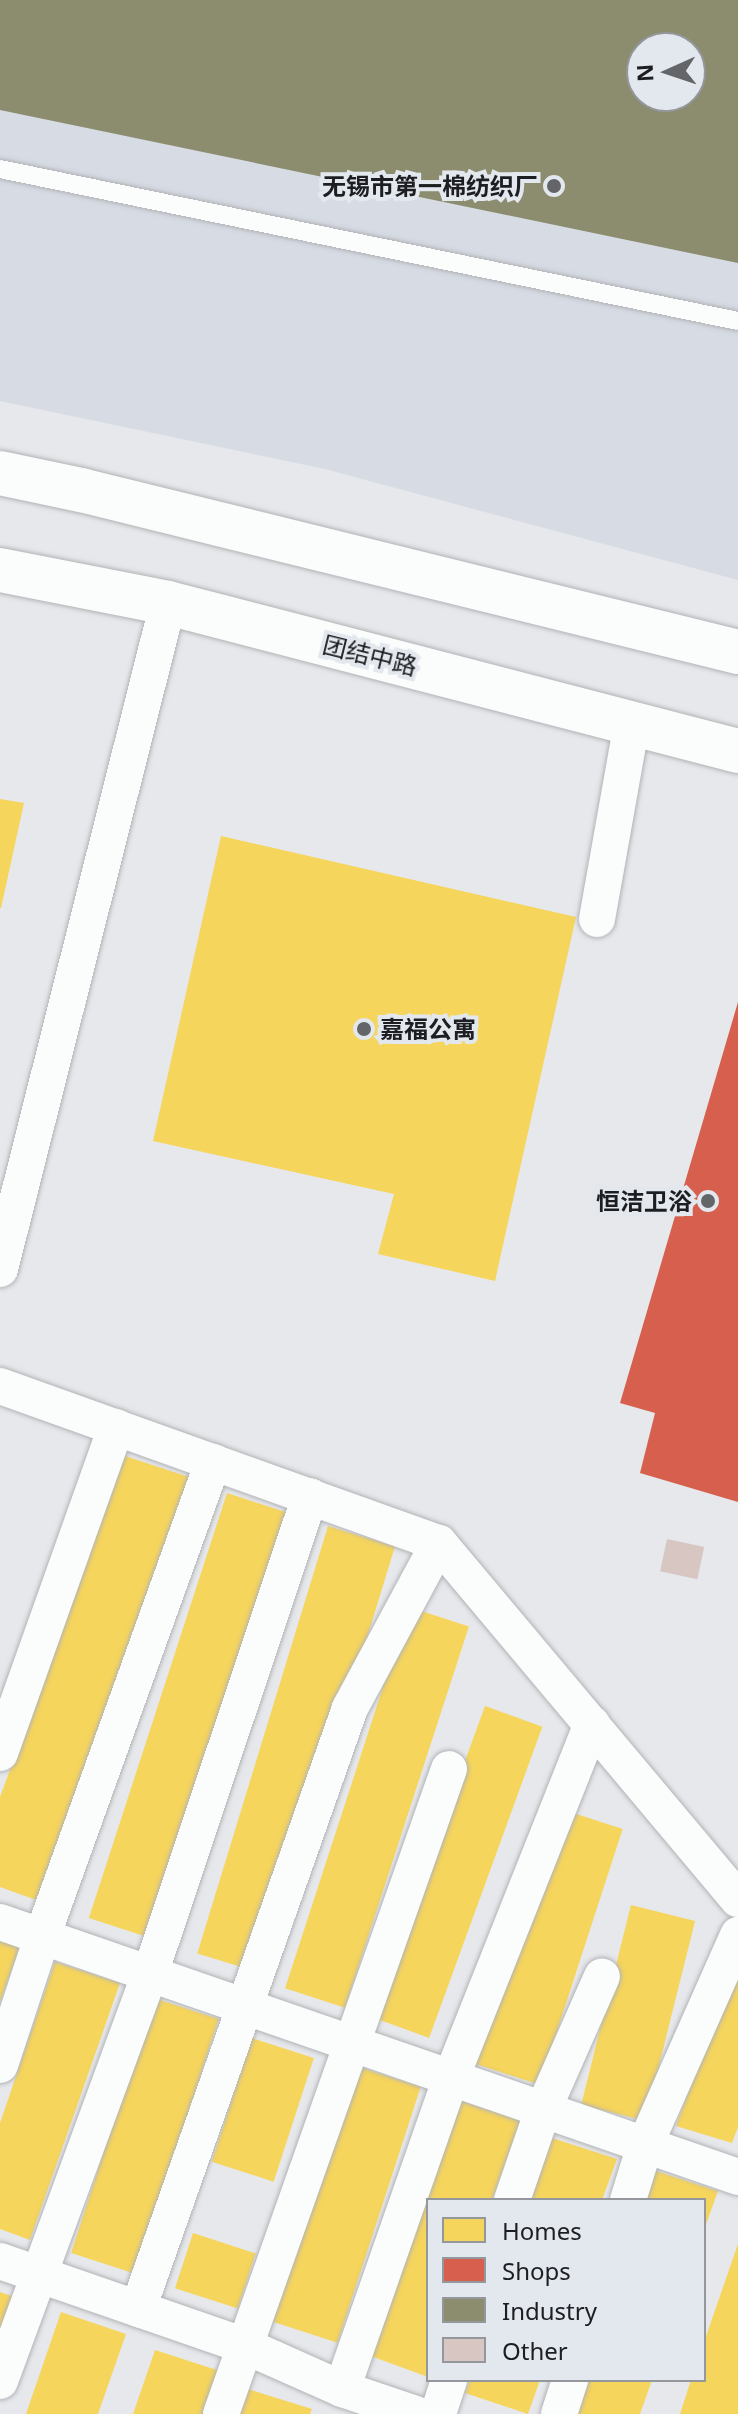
<!DOCTYPE html>
<html>
<head>
<meta charset="utf-8">
<style>
  body { margin:0 }
  #map { position:relative; width:738px; height:2414px; overflow:hidden; background:#e6e8eb; font-family:"Noto Sans","Noto Sans SC",sans-serif }
  div>[style] { position:absolute }
  .built>* { inset:0; background:#d6dbe4 }
  .homes>* { inset:0; background:#f6d55c; transform-origin:0 0 }
  .shops>* { inset:0; background:#d6604d }
  .industry>* { inset:0; background:#8c8c6e }
  .building>* { inset:0; background:#d7c6c2; transform-origin:0 0 }
  .roads { filter:drop-shadow(0 0 2px #b2b3b6) drop-shadow(0 0 2px #b2b3b6) }
  .lane>* { height:18px; margin:-9px; padding:0 9px; transform-origin:9px; border-radius:9px; background:#fbfcfc }
  .street>* { height:36px; margin:-18px; padding:0 18px; transform-origin:18px; border-radius:18px; background:#fbfcfc }
  .primary>* { height:44px; margin:-22px; padding:0 22px; transform-origin:22px; border-radius:22px; background:#fbfcfc }
  .dots>* { width:22px; height:22px; translate:-50% -50%; box-sizing:border-box; border:4px solid #e3e7ee; border-radius:50% }
  span { translate:-50% -50%; white-space:nowrap; text-align:center; line-height:1.15; -webkit-text-stroke:8px #e3e7ee; paint-order:stroke }
  .poi-label { font-size:24px; color:#1d1e21; font-weight:700 }
  .right { translate:-100% -50%; text-align:right }
  .left { translate:0 -50%; text-align:left }
  .street-label { font-size:24px; color:#1d1e21 }
  .legend { position:absolute; left:426px; top:2198px; width:280px; height:184px; box-sizing:border-box; background:#e3e7ee; border:2px solid #94979c; margin:0; padding:10px 14px; list-style:none; font-size:24px; color:#1d1e21 }
  .legend li { display:flex; align-items:center; gap:16px; height:40px }
  .legend b { width:40px; border:2px solid #94979c }
  .north { position:absolute; left:626px; top:32px; width:80px; height:80px; box-sizing:border-box; background:#e3e7ee; border:2px solid #94979c; border-radius:50%; rotate:267deg; font-size:22px; font-weight:700; line-height:32px; text-align:center; color:#1d1e21 }
  .north::after { content:''; display:block; margin:auto; width:28px; height:36px; background:#636568; clip-path:polygon(50% 0,100% 100%,50% 72%,0 100%) }
</style>
</head>
<body>
<div id="map">
  <div class="built">
    <i style="clip-path:polygon(evenodd,0 0,738px 0,738px 580px,325px 469px,0 401px,0 0,642px 48px,690px 48px,690px 96px,642px 96px,642px 48px)"></i>
  </div>
  <div class="homes">
    <i style="clip-path:polygon(0 799px,24px 803px,1px 908px,0 908px)"></i>
    <i style="clip-path:polygon(221px 836px,576px 917px,495px 1281px,378px 1254px,394px 1194px,153px 1141px)"></i>
    <i style="clip-path:polygon(125px 1456px,192px 1478px,39px 1901px,0 1887px,0 1797px)"></i>
    <i style="left:227px;top:1493px;width:71px;height:447px;rotate:18deg"></i>
    <i style="left:328px;top:1526px;width:70px;height:447px;rotate:17deg"></i>
    <i style="left:409px;top:1607px;width:63px;height:401px;rotate:18deg"></i>
    <i style="left:485px;top:1706px;width:61px;height:331px;rotate:20deg"></i>
    <i style="left:558px;top:1808px;width:68px;height:269px;rotate:18deg"></i>
    <i style="left:631px;top:1905px;width:66px;height:206px;rotate:14deg"></i>
    <i style="clip-path:polygon(0 1939px,20px 1946px,0 2002px)"></i>
    <i style="clip-path:polygon(738px 1958px,738px 2127px,732px 2143px,676px 2126px)"></i>
    <i style="clip-path:polygon(55px 1962px,120px 1983px,30px 2240px,0 2229px,0 2123px)"></i>
    <i style="left:154px;top:1998px;width:68px;height:268px;rotate:18deg"></i>
    <i style="left:252px;top:2038px;width:65px;height:130px;rotate:18deg"></i>
    <i style="left:356px;top:2066px;width:68px;height:269px;rotate:18deg"></i>
    <i style="clip-path:polygon(455px 2099px,520px 2121px,492px 2200px,428px 2200px,428px 2377px,368px 2355px)"></i>
    <i style="clip-path:polygon(552px 2138px,617px 2159px,602px 2200px,531px 2200px)"></i>
    <i style="clip-path:polygon(653px 2170px,718px 2191px,704px 2230px,704px 2200px,642px 2200px)"></i>
    <i style="left:193px;top:2233px;width:66px;height:58px;rotate:18deg"></i>
    <i style="clip-path:polygon(738px 2244px,738px 2414px,680px 2414px,691px 2380px,704px 2380px,704px 2342px)"></i>
    <i style="clip-path:polygon(0 2292px,17px 2298px,0 2344px)"></i>
    <i style="clip-path:polygon(61px 2312px,126px 2334px,98px 2414px,26px 2414px)"></i>
    <i style="clip-path:polygon(155px 2350px,220px 2371px,205px 2414px,133px 2414px)"></i>
    <i style="clip-path:polygon(470px 2380px,540px 2380px,528px 2414px,465px 2393px)"></i>
    <i style="clip-path:polygon(581px 2380px,652px 2380px,640px 2414px,570px 2414px)"></i>
    <i style="clip-path:polygon(248px 2389px,312px 2409px,310px 2414px,240px 2414px)"></i>
  </div>
  <div class="shops">
    <i style="clip-path:polygon(738px 1002px,738px 1502px,640px 1473px,655px 1413px,620px 1403px)"></i>
  </div>
  <div class="industry">
    <i style="clip-path:polygon(evenodd,0 0,738px 0,738px 263px,0 110px,0 0,642px 48px,690px 48px,690px 96px,642px 96px,642px 48px)"></i>
  </div>
  <div class="building">
    <i style="left:667px;top:1539px;width:38px;height:33px;rotate:12deg"></i>
  </div>
  <div class="roads">
    <div class="lane">
      <i style="left:0;top:169px;width:753px;rotate:11.64deg"></i>
    </div>
    <div class="street">
      <i style="left:597px;top:919px;width:200px;rotate:-79.9deg"></i>
      <i style="left:0;top:1269px;width:687px;rotate:-75.84deg"></i>
      <i style="left:0;top:1386px;width:466px;rotate:19.7deg"></i>
      <i style="left:439px;top:1543px;width:465px;rotate:50deg"></i>
      <i style="left:0;top:1753px;width:346px;rotate:-70.4deg"></i>
      <i style="left:0;top:1922px;width:781px;rotate:19.06deg"></i>
      <i style="left:0;top:2065px;width:135px;rotate:-71.8deg"></i>
      <i style="left:42px;top:1937px;width:505px;rotate:-70.2deg"></i>
      <i style="left:512px;top:2200px;width:95px;rotate:-71deg"></i>
      <i style="left:543px;top:2110px;width:146px;rotate:-66.2deg"></i>
      <i style="left:628px;top:2200px;width:58px;rotate:-72.8deg"></i>
      <i style="left:645px;top:2145px;width:230px;rotate:-66.1deg"></i>
      <i style="left:0;top:2261px;width:257px;rotate:19.1deg"></i>
      <i style="left:243px;top:2345px;width:108px;rotate:24deg"></i>
      <i style="left:342px;top:2389px;width:78px;rotate:18.7deg"></i>
      <i style="left:138px;top:2309px;width:637px;rotate:-70.57deg"></i>
      <i style="left:350px;top:1708px;width:187px;rotate:-61.7deg"></i>
      <i style="left:0;top:2381px;width:434px;rotate:-69.8deg"></i>
      <i style="left:150px;top:1974px;width:504px;rotate:-71.49deg"></i>
      <i style="left:342px;top:2389px;width:330px;rotate:-70.7deg"></i>
      <i style="left:451px;top:2078px;width:381px;rotate:-68.3deg"></i>
      <i style="left:221px;top:2414px;width:684px;rotate:-70.53deg"></i>
      <i style="left:438px;top:2414px;width:36px;rotate:-72deg"></i>
      <i style="left:559px;top:2414px;width:36px;rotate:-72deg"></i>
    </div>
    <div class="primary">
      <i style="left:0;top:473px;width:83px;rotate:11.9deg"></i>
      <i style="left:81px;top:490px;width:677px;rotate:13.85deg"></i>
      <i style="left:0;top:570px;width:171px;rotate:11.1deg"></i>
      <i style="left:168px;top:603px;width:589px;rotate:14.56deg"></i>
    </div>
  </div>
  <div class="dots">
    <i style="left:554px;top:186px;background:#636568"></i>
    <i style="left:364px;top:1029px;background:#636568"></i>
    <i style="left:708px;top:1201px;background:#636568"></i>
  </div>
  <div class="poi-label">
    <span class="right" style="left:538px;top:186px">无锡市第一棉纺织厂</span>
    <span class="left" style="left:380px;top:1029px">嘉福公寓</span>
    <span class="right" style="left:692px;top:1201px">恒洁卫浴</span>
  </div>
  <div class="street-label">
    <span style="left:370px;top:655px;rotate:14deg">团结中路</span>
  </div>
  <ul class="legend">
  <li><b style="height:22px;background:#f6d55c"></b>Homes</li>
  <li><b style="height:22px;background:#d6604d"></b>Shops</li>
  <li><b style="height:22px;background:#8c8c6e"></b>Industry</li>
  <li><b style="height:22px;background:#d7c6c2"></b>Other</li>
  </ul>
  <div class="north">N</div>
</div>
</body>
</html>
